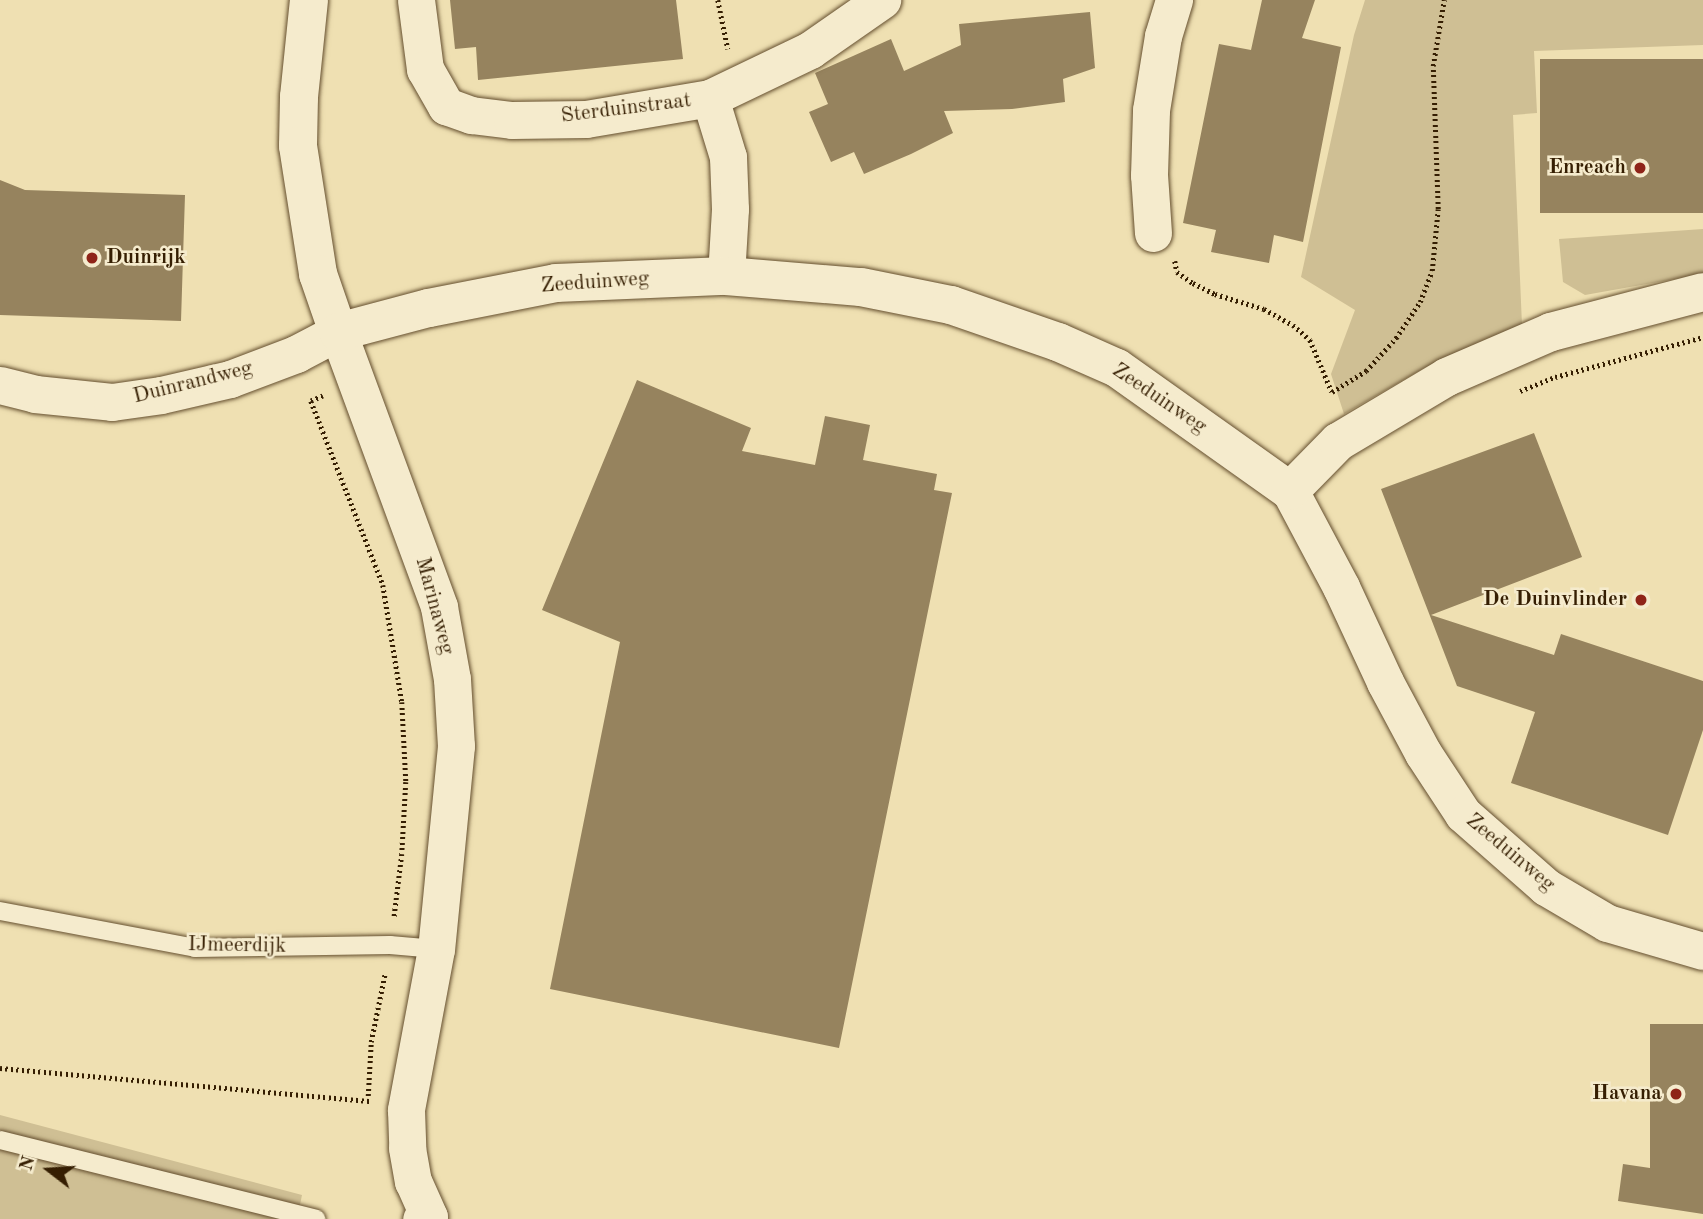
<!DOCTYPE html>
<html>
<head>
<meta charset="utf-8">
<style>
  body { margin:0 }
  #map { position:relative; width:1703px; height:1219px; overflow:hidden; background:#efe0b2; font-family:"Old Standard TT",serif }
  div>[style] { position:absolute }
  .green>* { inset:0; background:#cfbf94 }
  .building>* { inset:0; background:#96835e; transform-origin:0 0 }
  .path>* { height:4.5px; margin-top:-2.25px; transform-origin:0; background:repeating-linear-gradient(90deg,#351e02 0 2px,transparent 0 5.5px) }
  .roads { filter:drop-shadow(0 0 2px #644e2e) drop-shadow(0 0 2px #644e2e) }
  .lane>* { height:18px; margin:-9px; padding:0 9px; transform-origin:9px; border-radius:9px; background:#f5ebcd }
  .street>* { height:37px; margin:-18.5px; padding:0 18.5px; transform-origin:18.5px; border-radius:18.5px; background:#f5ebcd }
  .secondary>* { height:38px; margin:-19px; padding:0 19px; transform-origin:19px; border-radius:19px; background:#f5ebcd }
  .dots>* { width:19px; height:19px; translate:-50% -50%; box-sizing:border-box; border:4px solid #f5ebcd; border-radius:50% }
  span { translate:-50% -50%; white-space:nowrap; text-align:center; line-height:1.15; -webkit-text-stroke:5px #f5ebcd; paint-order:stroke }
  .street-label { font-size:21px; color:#351e02 }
  .poi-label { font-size:21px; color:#351e02; font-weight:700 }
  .right { translate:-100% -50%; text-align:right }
  .left { translate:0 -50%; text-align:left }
  .north { position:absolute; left:14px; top:1135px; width:70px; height:70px; -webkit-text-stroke:5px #f5ebcd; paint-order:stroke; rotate:287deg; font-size:19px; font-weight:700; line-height:28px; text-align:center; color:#351e02 }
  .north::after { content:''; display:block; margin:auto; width:24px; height:32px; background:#351e02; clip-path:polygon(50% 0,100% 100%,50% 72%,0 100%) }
</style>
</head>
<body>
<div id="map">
  <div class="green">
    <i style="clip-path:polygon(1365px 0,1703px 0,1703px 45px,1534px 51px,1537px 113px,1513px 115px,1522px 325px,1424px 368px,1344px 414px,1331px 374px,1355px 310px,1301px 277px,1354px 35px)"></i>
    <i style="clip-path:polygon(1703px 229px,1703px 274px,1585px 295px,1563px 282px,1559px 239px)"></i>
    <i style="clip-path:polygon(0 1115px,302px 1195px,297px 1219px,0 1219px)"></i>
  </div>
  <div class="building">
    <i style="clip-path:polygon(450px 0,676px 0,683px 59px,478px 80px,476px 47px,455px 49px)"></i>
    <i style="clip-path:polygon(1262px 0,1315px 0,1302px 38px,1341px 47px,1303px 242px,1274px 235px,1269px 263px,1211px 252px,1216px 230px,1183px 223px,1219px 44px,1251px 50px)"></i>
    <i style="clip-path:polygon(1090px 12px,1095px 68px,1063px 79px,1065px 102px,1012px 109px,944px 111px,953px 133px,911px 154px,864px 174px,854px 152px,831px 162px,809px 112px,828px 104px,815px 73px,891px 39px,904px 71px,961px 45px,959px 24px)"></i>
    <i style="left:1703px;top:59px;width:154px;height:163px;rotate:90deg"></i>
    <i style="clip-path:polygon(0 180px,25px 190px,185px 195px,181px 321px,0 315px)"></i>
    <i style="clip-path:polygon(637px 380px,751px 428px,742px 451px,815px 465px,825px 416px,870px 425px,863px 460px,937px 474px,934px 490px,952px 493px,839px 1048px,550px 989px,620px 642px,542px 610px)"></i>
    <i style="clip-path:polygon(1534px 433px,1582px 557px,1431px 615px,1554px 655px,1561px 634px,1703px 681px,1703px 730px,1668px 835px,1511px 783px,1535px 712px,1457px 686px,1381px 489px)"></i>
    <i style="clip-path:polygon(1650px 1024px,1703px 1024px,1703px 1214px,1618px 1201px,1623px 1164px,1650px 1168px)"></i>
  </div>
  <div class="path">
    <i style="left:718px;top:0;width:50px;rotate:78.5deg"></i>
    <i style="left:1175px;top:261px;width:11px;rotate:80deg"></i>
    <i style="left:1177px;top:272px;width:19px;rotate:35deg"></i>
    <i style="left:1193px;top:283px;width:25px;rotate:27deg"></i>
    <i style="left:1215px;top:294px;width:51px;rotate:17deg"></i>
    <i style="left:1264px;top:309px;width:33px;rotate:29deg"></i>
    <i style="left:1293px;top:325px;width:23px;rotate:41deg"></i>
    <i style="left:1310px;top:340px;width:56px;rotate:67.1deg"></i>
    <i style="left:1520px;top:391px;width:38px;rotate:-22deg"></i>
    <i style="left:1555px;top:377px;width:153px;rotate:-15.1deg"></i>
    <i style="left:1332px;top:392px;width:40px;rotate:-32deg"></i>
    <i style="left:1366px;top:371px;width:45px;rotate:-47.7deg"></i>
    <i style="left:1396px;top:338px;width:43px;rotate:-56.3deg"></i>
    <i style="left:1420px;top:302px;width:33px;rotate:-69deg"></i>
    <i style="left:1432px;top:271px;width:62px;rotate:-84.5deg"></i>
    <i style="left:1438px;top:209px;width:143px;rotate:-92deg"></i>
    <i style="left:1433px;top:66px;width:67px;rotate:-80.5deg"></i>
    <i style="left:323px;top:396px;width:13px;rotate:157deg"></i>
    <i style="left:311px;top:401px;width:198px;rotate:68.6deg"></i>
    <i style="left:383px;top:585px;width:119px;rotate:80.8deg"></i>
    <i style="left:402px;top:702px;width:80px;rotate:87.1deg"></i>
    <i style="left:406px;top:782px;width:72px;rotate:93.2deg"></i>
    <i style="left:402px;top:854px;width:65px;rotate:97deg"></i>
    <i style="left:0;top:1068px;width:373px;rotate:5.1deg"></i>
    <i style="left:368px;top:1096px;width:54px;rotate:-86.8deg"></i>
    <i style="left:371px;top:1042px;width:70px;rotate:-78.5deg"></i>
  </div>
  <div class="roads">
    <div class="lane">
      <i style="left:0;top:911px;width:198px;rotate:10.7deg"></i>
      <i style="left:195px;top:948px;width:195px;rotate:-0.9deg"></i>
      <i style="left:390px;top:945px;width:46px;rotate:5deg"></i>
      <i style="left:0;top:1140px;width:326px;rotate:14deg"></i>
    </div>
    <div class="street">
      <i style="left:416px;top:0;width:70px;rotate:82.6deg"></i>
      <i style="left:425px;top:69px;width:43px;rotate:60.4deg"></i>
      <i style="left:446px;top:106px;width:27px;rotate:20deg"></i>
      <i style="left:471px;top:115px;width:41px;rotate:7deg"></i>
      <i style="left:512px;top:120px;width:74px;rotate:-0.8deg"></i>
      <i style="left:586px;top:119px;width:126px;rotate:-9.6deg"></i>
      <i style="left:710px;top:98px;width:111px;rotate:-25.6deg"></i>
      <i style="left:810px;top:50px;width:88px;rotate:-34.8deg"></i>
      <i style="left:710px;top:98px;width:62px;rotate:73deg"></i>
      <i style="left:728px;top:157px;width:52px;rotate:87.8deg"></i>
      <i style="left:730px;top:209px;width:67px;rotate:93.4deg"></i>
      <i style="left:1153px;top:233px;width:58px;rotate:-93.9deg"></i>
      <i style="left:1149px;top:175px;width:65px;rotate:-88.2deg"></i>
      <i style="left:1151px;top:110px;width:75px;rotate:-80.8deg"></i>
      <i style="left:1163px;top:36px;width:38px;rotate:-73deg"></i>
      <i style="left:0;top:385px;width:36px;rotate:14deg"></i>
      <i style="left:35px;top:394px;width:77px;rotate:5.9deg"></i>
      <i style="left:112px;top:402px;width:49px;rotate:-8.1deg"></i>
      <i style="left:161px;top:395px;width:71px;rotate:-13.1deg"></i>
      <i style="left:230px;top:379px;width:71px;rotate:-20.7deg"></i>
      <i style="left:296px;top:354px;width:47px;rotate:-27.6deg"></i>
      <i style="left:338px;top:332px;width:293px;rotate:69.8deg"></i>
      <i style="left:439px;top:607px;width:73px;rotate:79.8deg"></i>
      <i style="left:452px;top:679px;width:67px;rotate:86.6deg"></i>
      <i style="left:456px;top:746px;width:204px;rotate:95.6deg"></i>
      <i style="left:436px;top:949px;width:164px;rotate:100.6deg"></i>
      <i style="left:406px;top:1110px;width:38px;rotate:88deg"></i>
      <i style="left:407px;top:1148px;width:34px;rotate:80deg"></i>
      <i style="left:413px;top:1181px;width:39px;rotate:66deg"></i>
      <i style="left:429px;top:1217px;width:8px;rotate:166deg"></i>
      <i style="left:1290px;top:491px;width:109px;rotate:62deg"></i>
      <i style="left:1341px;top:587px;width:105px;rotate:65.1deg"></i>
      <i style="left:1385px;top:682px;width:81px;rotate:61.8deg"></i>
      <i style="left:1423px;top:753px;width:73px;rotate:56.7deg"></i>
      <i style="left:1463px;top:814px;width:111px;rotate:41.3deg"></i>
      <i style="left:1546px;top:887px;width:71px;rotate:30.5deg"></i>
      <i style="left:1607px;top:923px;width:100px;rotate:16.3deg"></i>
    </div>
    <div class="secondary">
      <i style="left:309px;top:0;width:98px;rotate:95.9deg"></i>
      <i style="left:299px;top:97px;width:49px;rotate:91.2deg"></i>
      <i style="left:298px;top:146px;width:130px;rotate:81.1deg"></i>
      <i style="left:318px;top:274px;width:61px;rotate:71deg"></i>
      <i style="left:338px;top:332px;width:94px;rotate:-14.8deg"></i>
      <i style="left:429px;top:308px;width:129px;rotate:-11.1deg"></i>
      <i style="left:556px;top:283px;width:170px;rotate:-2.4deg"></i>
      <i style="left:726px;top:276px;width:135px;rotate:4.7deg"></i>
      <i style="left:861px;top:287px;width:92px;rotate:11.3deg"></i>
      <i style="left:951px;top:305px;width:113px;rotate:19.1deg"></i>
      <i style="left:1058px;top:342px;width:64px;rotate:23.8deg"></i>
      <i style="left:1117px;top:368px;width:212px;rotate:35.4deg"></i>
      <i style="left:1290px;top:491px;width:69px;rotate:-45.6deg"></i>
      <i style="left:1338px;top:442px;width:127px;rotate:-30.8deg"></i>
      <i style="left:1447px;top:377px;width:113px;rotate:-23.4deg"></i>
      <i style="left:1551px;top:332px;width:157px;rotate:-14.7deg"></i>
    </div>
  </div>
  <div class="dots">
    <i style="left:1640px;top:168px;background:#8f2418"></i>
    <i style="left:92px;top:258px;background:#8f2418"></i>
    <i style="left:1641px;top:600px;background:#8f2418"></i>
    <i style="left:1676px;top:1094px;background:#8f2418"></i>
  </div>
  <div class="street-label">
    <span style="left:626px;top:109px;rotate:-7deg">Sterduinstraat</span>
    <span style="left:595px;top:283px;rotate:-4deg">Zeeduinweg</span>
    <span style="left:193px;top:383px;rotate:-14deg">Duinrandweg</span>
    <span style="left:1159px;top:399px;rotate:34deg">Zeeduinweg</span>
    <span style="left:434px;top:606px;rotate:75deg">Marinaweg</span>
    <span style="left:1510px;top:853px;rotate:40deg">Zeeduinweg</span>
    <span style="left:237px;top:946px;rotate:1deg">IJmeerdijk</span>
  </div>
  <div class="poi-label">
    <span class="right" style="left:1626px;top:168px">Enreach</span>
    <span class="left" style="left:106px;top:258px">Duinrijk</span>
    <span class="right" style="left:1627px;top:600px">De Duinvlinder</span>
    <span class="right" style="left:1662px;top:1094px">Havana</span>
  </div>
  <div class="north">N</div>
</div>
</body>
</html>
